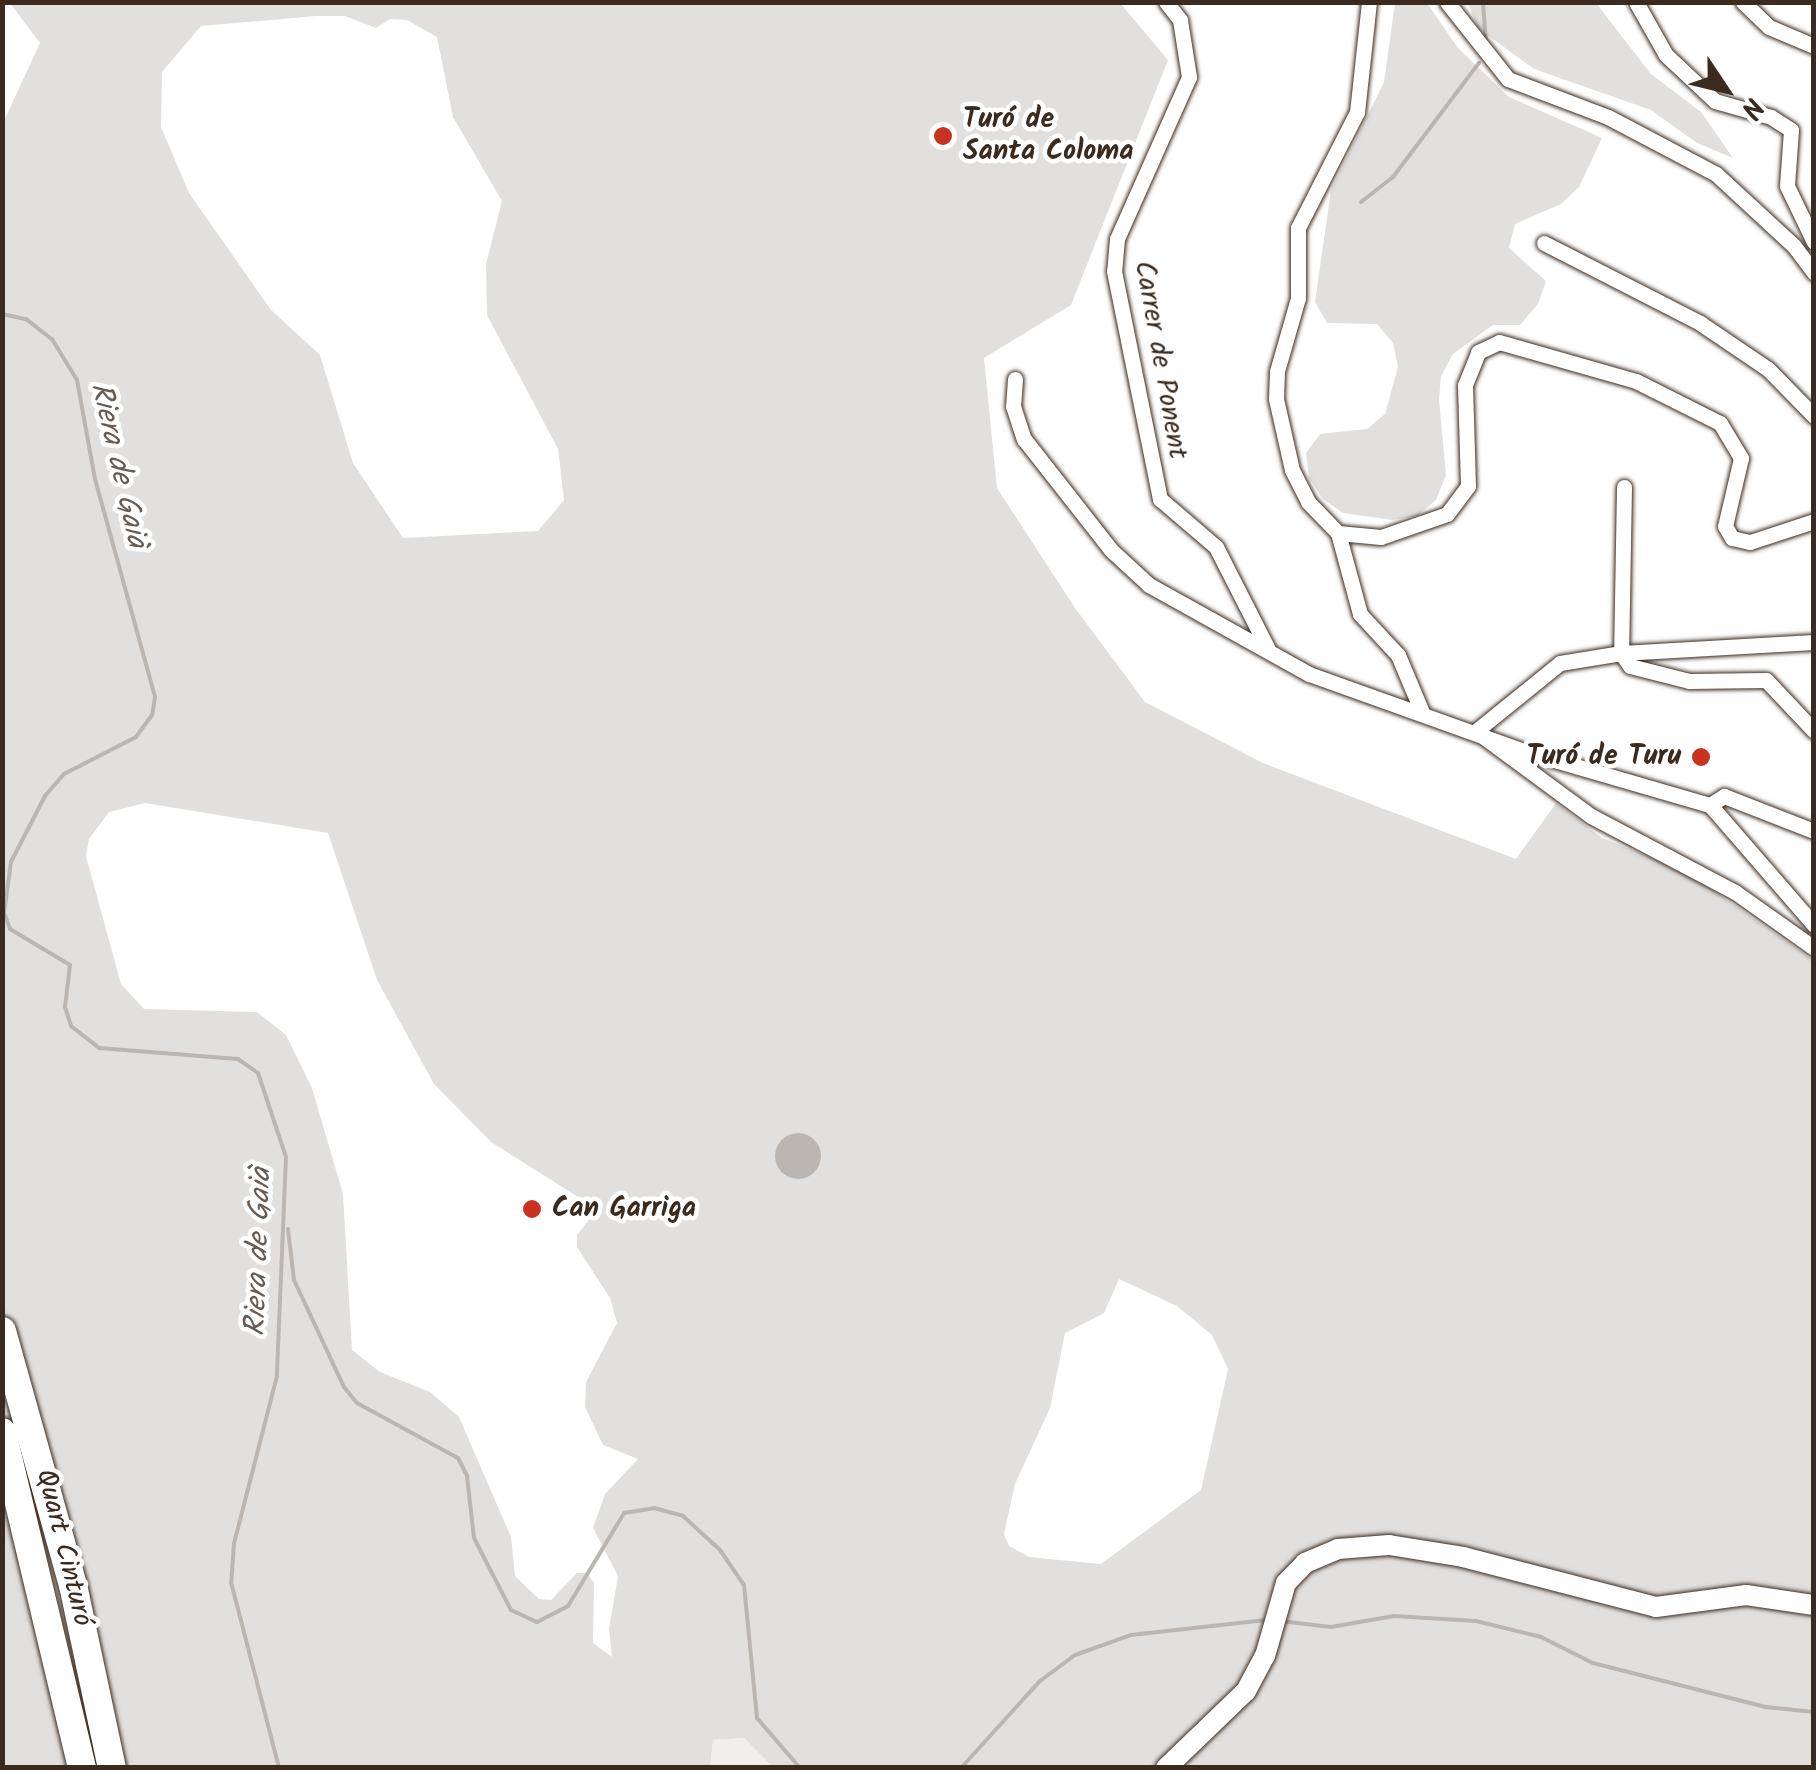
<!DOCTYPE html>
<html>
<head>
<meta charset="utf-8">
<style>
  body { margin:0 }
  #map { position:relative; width:1816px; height:1770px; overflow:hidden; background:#fff; font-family:Kalam,sans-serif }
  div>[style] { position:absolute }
  .built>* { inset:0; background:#f1efee }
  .green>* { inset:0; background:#e2e0de }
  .water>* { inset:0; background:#bcb6b3 }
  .round { border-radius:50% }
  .stream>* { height:4px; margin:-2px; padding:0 2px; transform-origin:2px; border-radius:2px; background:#bcb6b3 }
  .roads { filter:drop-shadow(0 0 2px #3b2a1e) drop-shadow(0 0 2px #3b2a1e) }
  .street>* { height:15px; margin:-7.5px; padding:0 7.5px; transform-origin:7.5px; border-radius:7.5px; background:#fff }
  .secondary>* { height:20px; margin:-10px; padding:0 10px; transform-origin:10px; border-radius:10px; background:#fff }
  .highway>* { height:28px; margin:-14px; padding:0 14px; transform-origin:14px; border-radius:14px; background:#fff }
  .dots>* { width:28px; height:28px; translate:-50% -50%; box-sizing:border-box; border:5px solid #fff; border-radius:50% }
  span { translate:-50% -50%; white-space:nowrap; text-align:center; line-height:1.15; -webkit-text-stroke:9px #fff; paint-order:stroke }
  .poi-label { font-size:28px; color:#3b2a1e; font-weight:700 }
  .left { translate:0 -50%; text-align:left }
  .right { translate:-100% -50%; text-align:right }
  .street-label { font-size:28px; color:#3b2a1e }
  .water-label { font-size:30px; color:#685b52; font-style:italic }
  .frame { position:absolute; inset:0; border:5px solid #3b2a1e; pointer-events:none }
  .north { position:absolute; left:1676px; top:40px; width:100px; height:100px; -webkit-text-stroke:8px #fff; paint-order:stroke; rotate:125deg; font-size:28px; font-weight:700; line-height:40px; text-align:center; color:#3b2a1e }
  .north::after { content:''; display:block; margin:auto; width:35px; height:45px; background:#3b2a1e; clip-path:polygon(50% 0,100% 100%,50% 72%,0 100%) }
</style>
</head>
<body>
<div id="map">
  <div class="built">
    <i style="clip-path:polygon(744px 1738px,774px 1767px,710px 1768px,713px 1740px)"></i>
  </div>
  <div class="green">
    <i style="clip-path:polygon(evenodd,10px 3px,1120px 3px,1168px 60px,1071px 305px,984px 358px,997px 488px,1075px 608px,1145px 702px,1263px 763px,1516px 859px,1556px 803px,1602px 838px,1687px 872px,1813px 960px,1813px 1767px,774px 1768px,744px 1738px,713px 1740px,710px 1768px,3px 1767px,2px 125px,40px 43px,10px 3px,316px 16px,345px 16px,376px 28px,390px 19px,407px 20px,437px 37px,453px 117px,502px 201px,486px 264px,487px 315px,558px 449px,564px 500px,538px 531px,403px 538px,353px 463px,320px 355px,271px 310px,189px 193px,161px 127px,162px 72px,201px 26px,316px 16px,10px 3px,145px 803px,328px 833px,377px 980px,434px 1084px,491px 1142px,597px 1209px,577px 1235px,577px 1247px,610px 1298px,617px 1323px,586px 1382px,585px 1407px,603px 1445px,638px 1459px,605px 1494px,593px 1528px,618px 1576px,609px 1629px,612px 1657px,593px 1643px,594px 1583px,587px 1573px,577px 1573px,551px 1600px,539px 1599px,515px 1576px,511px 1537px,459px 1417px,430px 1392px,380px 1372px,352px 1350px,343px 1194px,312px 1088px,286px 1035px,257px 1012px,144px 1009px,121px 984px,86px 856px,89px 839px,109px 812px,145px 803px,10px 3px,1119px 1279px,1177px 1306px,1212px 1335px,1228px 1369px,1201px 1490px,1101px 1564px,1029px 1557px,1009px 1546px,1004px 1534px,1015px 1484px,1050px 1408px,1065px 1333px,1104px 1313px,1119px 1279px)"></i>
    <i style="clip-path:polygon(1395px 3px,1427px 3px,1458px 48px,1509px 97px,1602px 138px,1579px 187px,1561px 204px,1515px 224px,1509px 248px,1546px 281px,1538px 304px,1520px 325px,1493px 325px,1453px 354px,1441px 376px,1439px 400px,1446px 475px,1436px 500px,1417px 516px,1393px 520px,1343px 513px,1323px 499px,1309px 478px,1306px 453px,1320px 434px,1367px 429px,1385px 414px,1398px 367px,1393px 343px,1377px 324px,1327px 323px,1315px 302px,1331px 190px,1384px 82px)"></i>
    <i style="clip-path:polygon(1468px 3px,1596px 3px,1651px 74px,1701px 112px,1733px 158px,1697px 143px,1651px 110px,1534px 69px,1478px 28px)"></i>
  </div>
  <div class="water">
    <i class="round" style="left:775px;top:1133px;width:46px;height:46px"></i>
  </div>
  <div class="stream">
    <i style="left:1483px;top:2px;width:39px;rotate:86deg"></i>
    <i style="left:1361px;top:202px;width:41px;rotate:-38deg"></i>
    <i style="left:1393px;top:177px;width:143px;rotate:-53deg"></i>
    <i style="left:2px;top:314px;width:25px;rotate:12deg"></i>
    <i style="left:26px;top:319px;width:33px;rotate:38deg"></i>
    <i style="left:52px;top:339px;width:48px;rotate:58.6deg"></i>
    <i style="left:77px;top:380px;width:101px;rotate:79.7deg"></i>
    <i style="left:95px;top:479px;width:226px;rotate:74.6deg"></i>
    <i style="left:155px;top:697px;width:18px;rotate:99deg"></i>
    <i style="left:152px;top:715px;width:27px;rotate:126deg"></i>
    <i style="left:136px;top:737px;width:81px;rotate:152.8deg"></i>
    <i style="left:64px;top:774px;width:29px;rotate:131deg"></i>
    <i style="left:45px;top:796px;width:74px;rotate:117.3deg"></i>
    <i style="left:11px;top:862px;width:51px;rotate:97.8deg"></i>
    <i style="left:4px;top:913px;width:17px;rotate:69deg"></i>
    <i style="left:10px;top:929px;width:70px;rotate:31deg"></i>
    <i style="left:70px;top:965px;width:42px;rotate:96.8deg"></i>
    <i style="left:65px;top:1007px;width:20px;rotate:72deg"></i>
    <i style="left:71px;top:1026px;width:36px;rotate:38deg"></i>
    <i style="left:99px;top:1048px;width:139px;rotate:4.5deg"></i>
    <i style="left:238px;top:1059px;width:24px;rotate:35deg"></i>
    <i style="left:258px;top:1073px;width:89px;rotate:71.6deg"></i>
    <i style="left:286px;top:1157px;width:219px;rotate:92.4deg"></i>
    <i style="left:277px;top:1376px;width:172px;rotate:104.4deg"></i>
    <i style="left:234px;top:1543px;width:39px;rotate:94deg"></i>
    <i style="left:231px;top:1582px;width:192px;rotate:75.5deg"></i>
    <i style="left:288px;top:1229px;width:51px;rotate:83.3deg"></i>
    <i style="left:294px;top:1280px;width:118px;rotate:65deg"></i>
    <i style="left:344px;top:1387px;width:21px;rotate:51deg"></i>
    <i style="left:357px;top:1403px;width:115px;rotate:28.6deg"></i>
    <i style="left:458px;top:1458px;width:20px;rotate:63deg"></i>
    <i style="left:467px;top:1476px;width:62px;rotate:83.6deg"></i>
    <i style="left:474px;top:1538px;width:81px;rotate:62.8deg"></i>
    <i style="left:511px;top:1610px;width:29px;rotate:25deg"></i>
    <i style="left:537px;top:1622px;width:35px;rotate:-27deg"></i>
    <i style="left:568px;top:1606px;width:109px;rotate:-58.9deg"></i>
    <i style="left:624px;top:1513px;width:30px;rotate:-9deg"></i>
    <i style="left:654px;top:1508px;width:30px;rotate:15deg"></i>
    <i style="left:683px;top:1516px;width:50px;rotate:42.6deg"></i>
    <i style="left:720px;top:1550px;width:42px;rotate:55.6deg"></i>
    <i style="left:744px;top:1585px;width:134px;rotate:84.4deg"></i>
    <i style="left:757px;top:1718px;width:66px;rotate:49.3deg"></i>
    <i style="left:1280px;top:1621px;width:51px;rotate:6.7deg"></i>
    <i style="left:1331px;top:1627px;width:64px;rotate:-9.9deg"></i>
    <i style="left:1394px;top:1616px;width:82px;rotate:3.5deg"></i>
    <i style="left:1476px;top:1621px;width:67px;rotate:13.8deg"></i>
    <i style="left:1541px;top:1637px;width:58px;rotate:26.6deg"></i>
    <i style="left:1593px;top:1663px;width:179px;rotate:14.3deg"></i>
    <i style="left:1766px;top:1707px;width:48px;rotate:5.9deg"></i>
    <i style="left:961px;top:1768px;width:118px;rotate:-47.8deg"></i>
    <i style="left:1040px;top:1681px;width:44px;rotate:-36.6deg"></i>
    <i style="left:1075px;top:1655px;width:59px;rotate:-19.7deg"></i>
    <i style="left:1131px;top:1635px;width:136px;rotate:-6.3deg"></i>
  </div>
  <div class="roads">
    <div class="street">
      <i style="left:1166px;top:2px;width:23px;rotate:52deg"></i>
      <i style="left:1180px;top:20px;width:58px;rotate:81deg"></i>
      <i style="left:1189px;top:77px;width:177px;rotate:114deg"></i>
      <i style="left:1117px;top:239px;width:32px;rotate:95deg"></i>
      <i style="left:1114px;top:271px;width:233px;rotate:78.6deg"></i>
      <i style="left:1160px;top:499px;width:74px;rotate:40.6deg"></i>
      <i style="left:1216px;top:547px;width:114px;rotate:63deg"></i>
      <i style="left:1369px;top:2px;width:111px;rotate:96.2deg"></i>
      <i style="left:1357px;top:112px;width:130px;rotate:117deg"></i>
      <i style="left:1298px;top:228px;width:70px;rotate:90deg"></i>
      <i style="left:1298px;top:298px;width:76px;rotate:106deg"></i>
      <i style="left:1277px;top:371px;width:28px;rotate:92deg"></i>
      <i style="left:1276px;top:399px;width:73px;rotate:77.3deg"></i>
      <i style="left:1292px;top:470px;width:36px;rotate:63deg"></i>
      <i style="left:1308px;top:502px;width:43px;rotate:45.9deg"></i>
      <i style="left:1338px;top:533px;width:84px;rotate:74.8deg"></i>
      <i style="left:1360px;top:614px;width:56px;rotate:47.2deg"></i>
      <i style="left:1398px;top:655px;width:62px;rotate:67.2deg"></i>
      <i style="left:1447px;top:2px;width:98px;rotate:51.6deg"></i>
      <i style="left:1508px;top:79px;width:107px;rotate:20.8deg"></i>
      <i style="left:1608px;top:117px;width:122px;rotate:27.8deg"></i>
      <i style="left:1716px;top:174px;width:106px;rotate:42.7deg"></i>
      <i style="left:1794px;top:246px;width:34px;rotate:53deg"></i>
      <i style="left:1636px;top:2px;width:61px;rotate:60.5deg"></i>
      <i style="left:1666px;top:55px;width:67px;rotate:43.2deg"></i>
      <i style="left:1715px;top:101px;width:58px;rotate:15.9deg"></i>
      <i style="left:1771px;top:117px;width:24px;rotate:33deg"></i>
      <i style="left:1791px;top:130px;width:56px;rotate:94.1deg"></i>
      <i style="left:1787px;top:186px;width:62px;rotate:64.3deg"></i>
      <i style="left:1743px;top:2px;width:36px;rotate:44deg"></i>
      <i style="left:1769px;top:27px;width:49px;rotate:22.9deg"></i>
      <i style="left:1544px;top:243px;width:175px;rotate:27.1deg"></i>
      <i style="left:1700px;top:323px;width:82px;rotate:34.1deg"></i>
      <i style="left:1768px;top:369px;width:66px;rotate:45.6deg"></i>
      <i style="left:1015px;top:379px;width:27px;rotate:94deg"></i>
      <i style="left:1013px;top:406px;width:35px;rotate:72deg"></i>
      <i style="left:1024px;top:439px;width:141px;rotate:51.9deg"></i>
      <i style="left:1111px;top:550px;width:52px;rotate:42.6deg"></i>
      <i style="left:1149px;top:585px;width:183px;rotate:29.1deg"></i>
      <i style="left:1309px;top:674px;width:232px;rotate:19.7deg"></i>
      <i style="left:1527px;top:752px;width:191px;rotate:16.2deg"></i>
      <i style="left:1710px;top:805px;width:159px;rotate:49.1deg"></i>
      <i style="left:1624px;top:487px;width:166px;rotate:91deg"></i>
      <i style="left:1621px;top:653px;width:16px;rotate:55deg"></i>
      <i style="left:1630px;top:666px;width:61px;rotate:14.3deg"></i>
      <i style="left:1689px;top:681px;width:77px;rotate:-0.7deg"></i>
      <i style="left:1766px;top:680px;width:70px;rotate:46.7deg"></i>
      <i style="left:1338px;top:533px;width:43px;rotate:5.3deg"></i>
      <i style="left:1381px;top:537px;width:70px;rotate:-19.2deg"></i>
      <i style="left:1447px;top:514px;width:35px;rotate:-53deg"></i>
      <i style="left:1468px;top:486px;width:101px;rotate:-91.7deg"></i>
      <i style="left:1465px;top:385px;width:35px;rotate:-68deg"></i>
      <i style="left:1478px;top:352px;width:23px;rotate:-25deg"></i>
      <i style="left:1499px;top:342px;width:142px;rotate:15.9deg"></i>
      <i style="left:1636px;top:381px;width:94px;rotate:26.6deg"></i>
      <i style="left:1720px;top:423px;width:41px;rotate:59deg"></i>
      <i style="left:1741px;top:458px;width:70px;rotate:103.2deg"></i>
      <i style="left:1725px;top:526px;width:14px;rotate:60deg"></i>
      <i style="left:1732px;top:538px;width:18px;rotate:13deg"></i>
      <i style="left:1750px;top:542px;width:67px;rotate:-18.2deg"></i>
      <i style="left:1476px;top:731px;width:108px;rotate:-39deg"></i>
      <i style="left:1560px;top:663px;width:62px;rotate:-9.3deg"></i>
      <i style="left:1621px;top:653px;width:193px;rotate:-3.3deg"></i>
      <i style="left:1481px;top:735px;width:137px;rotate:36.4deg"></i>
      <i style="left:1591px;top:816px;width:163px;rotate:27.8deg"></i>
      <i style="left:1735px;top:892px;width:97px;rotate:35.3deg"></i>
      <i style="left:1710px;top:805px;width:17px;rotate:-33deg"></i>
      <i style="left:1724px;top:796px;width:97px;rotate:21.3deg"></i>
    </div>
    <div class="secondary">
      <i style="left:1166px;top:1768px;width:111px;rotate:-43.9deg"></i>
      <i style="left:1246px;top:1691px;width:40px;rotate:-62deg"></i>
      <i style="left:1265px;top:1656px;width:76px;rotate:-74deg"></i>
      <i style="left:1286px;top:1583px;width:28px;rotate:-46deg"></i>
      <i style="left:1305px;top:1563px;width:36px;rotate:-23deg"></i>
      <i style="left:1338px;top:1549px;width:51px;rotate:-4.5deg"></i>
      <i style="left:1389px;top:1545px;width:75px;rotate:9.2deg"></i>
      <i style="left:1463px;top:1557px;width:199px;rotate:14.5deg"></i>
      <i style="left:1656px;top:1607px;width:91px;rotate:-7.6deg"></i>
      <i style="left:1746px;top:1595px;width:69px;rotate:8.4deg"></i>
    </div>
    <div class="highway">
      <i style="left:2px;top:1331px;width:264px;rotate:74.4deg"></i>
      <i style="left:73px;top:1585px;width:187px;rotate:78deg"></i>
      <i style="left:2px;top:1432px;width:345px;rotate:76.6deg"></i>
    </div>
  </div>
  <div class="dots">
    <i style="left:943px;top:136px;background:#c8321e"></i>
    <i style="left:1701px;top:757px;background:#c8321e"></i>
    <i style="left:532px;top:1209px;background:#c8321e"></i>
  </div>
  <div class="poi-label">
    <span class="left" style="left:963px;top:136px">Turó de<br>Santa Coloma</span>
    <span class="right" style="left:1681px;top:757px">Turó de Turu</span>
    <span class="left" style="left:552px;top:1209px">Can Garriga</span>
  </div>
  <div class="street-label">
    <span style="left:1160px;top:360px;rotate:80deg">Carrer de Ponent</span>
    <span style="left:63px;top:1548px;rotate:76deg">Quart Cinturó</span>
  </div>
  <div class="water-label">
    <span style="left:118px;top:465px;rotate:77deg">Riera de Gaià</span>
    <span style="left:259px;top:1252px;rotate:-88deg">Riera de Gaià</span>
  </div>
  <div class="frame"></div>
  <div class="north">N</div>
</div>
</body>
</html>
